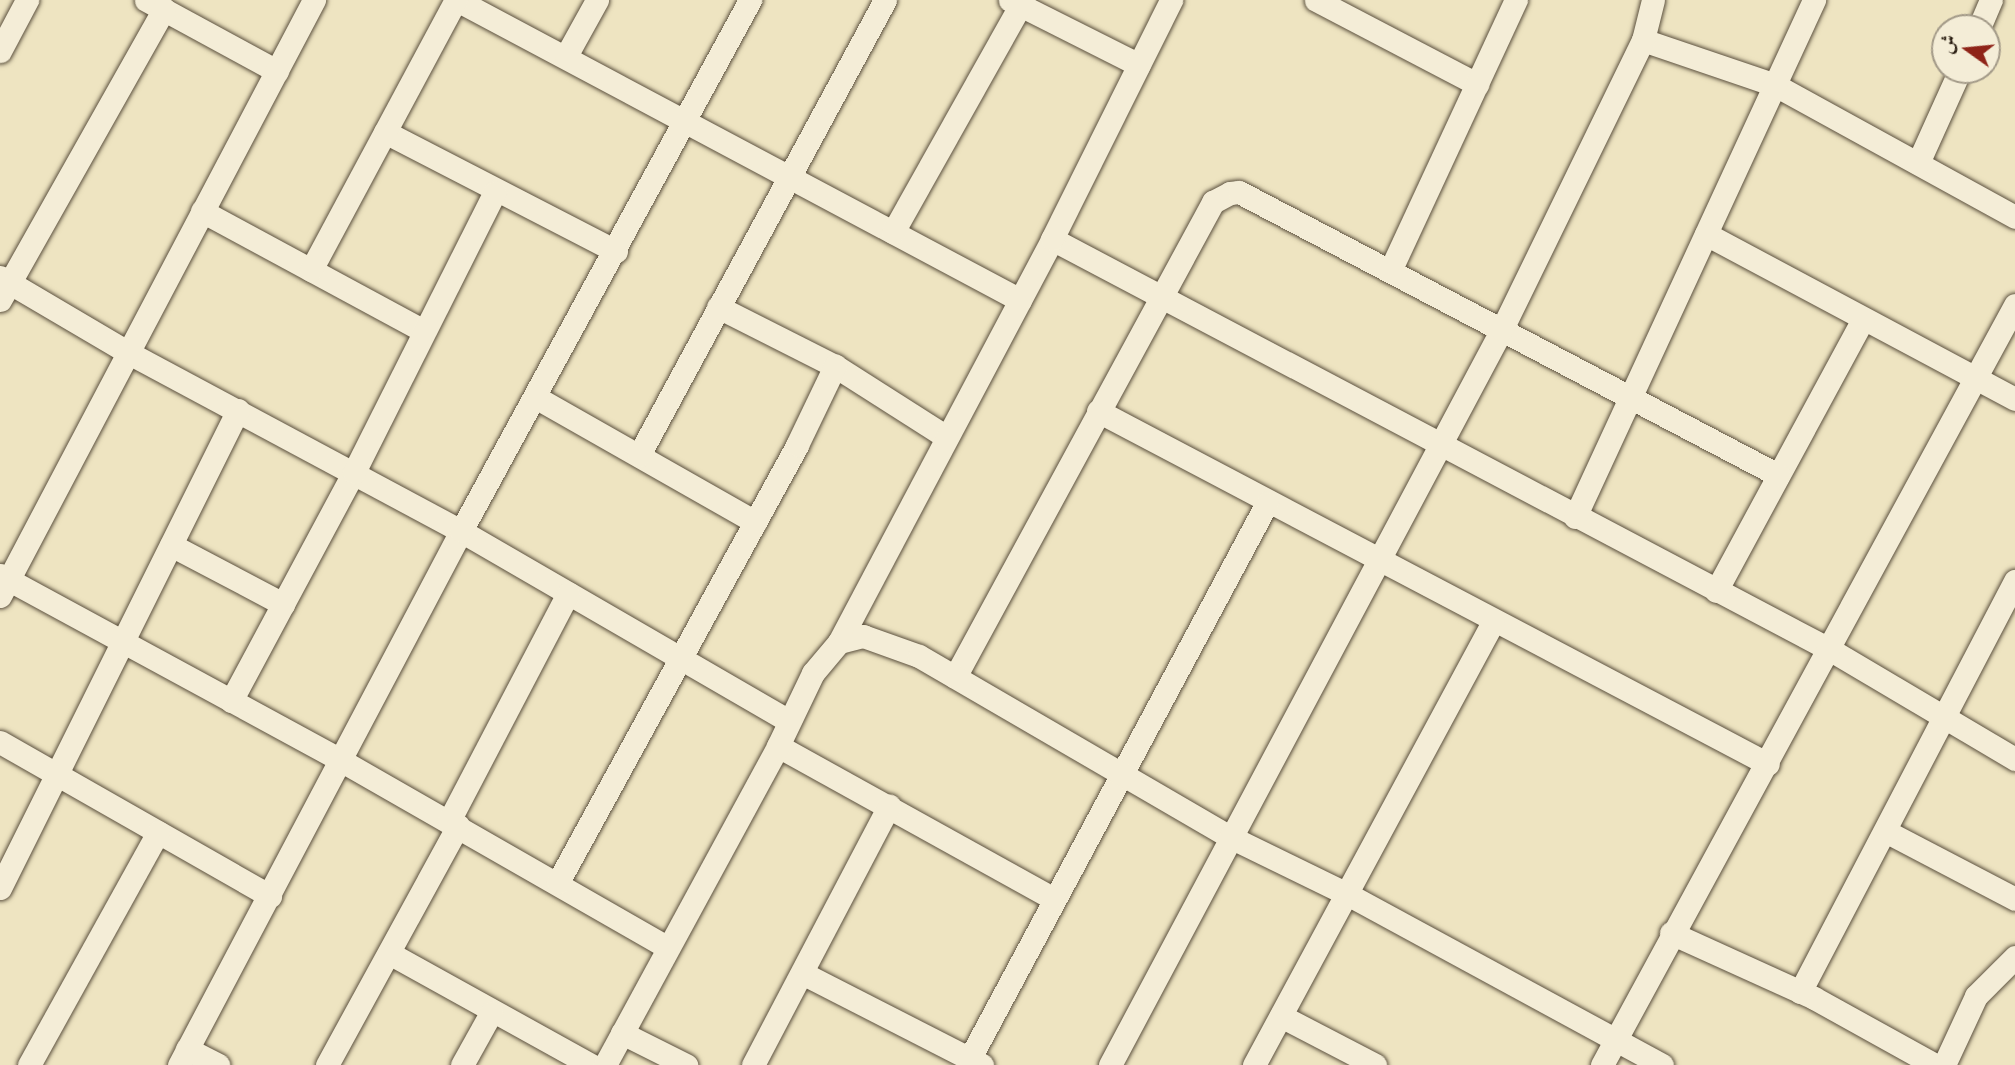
<!DOCTYPE html>
<html>
<head>
<meta charset="utf-8">
<style>
  body { margin:0 }
  #map { position:relative; width:2015px; height:1065px; overflow:hidden; background:#eee4c1; font-family:"IM FELL Great Primer",Amiri,serif }
  div>[style] { position:absolute }
  .roads { filter:drop-shadow(0 0 2px #5b503e) drop-shadow(0 0 2px #5b503e) }
  .minor>* { height:23px; margin:-11.5px; padding:0 11.5px; transform-origin:11.5px; border-radius:11.5px; background:#f4edd7 }
  span { translate:-50% -50%; white-space:nowrap; text-align:center; line-height:1.15; -webkit-text-stroke:5px #f4edd7; paint-order:stroke }
  .north { position:absolute; left:1931px; top:14px; width:70px; height:70px; box-sizing:border-box; background:#f4edd7; border:2px solid #a39a88; border-radius:50%; rotate:285deg; font-size:19px; font-weight:700; line-height:28px; text-align:center; color:#2a1e12 }
  .north::after { content:''; display:block; margin:auto; width:24px; height:32px; background:#8f2418; clip-path:polygon(50% 0,100% 100%,50% 72%,0 100%) }
</style>
</head>
<body>
<div id="map">
  <div class="roads">
    <div class="minor">
      <i style="left:146px;top:0;width:149px;rotate:28.5deg"></i>
      <i style="left:457px;top:0;width:638px;rotate:28.05deg"></i>
      <i style="left:1010px;top:0;width:144px;rotate:26.7deg"></i>
      <i style="left:1316px;top:0;width:182px;rotate:27.6deg"></i>
      <i style="left:1979px;top:28px;width:30px;rotate:-67deg"></i>
      <i style="left:1643px;top:40px;width:139px;rotate:18.8deg"></i>
      <i style="left:1775px;top:85px;width:274px;rotate:28.8deg"></i>
      <i style="left:0;top:51px;width:58px;rotate:-62.1deg"></i>
      <i style="left:566px;top:56px;width:64px;rotate:-61deg"></i>
      <i style="left:385px;top:132px;width:260px;rotate:27.3deg"></i>
      <i style="left:1918px;top:163px;width:102px;rotate:-65.7deg"></i>
      <i style="left:202px;top:211px;width:252px;rotate:28.4deg"></i>
      <i style="left:893px;top:232px;width:266px;rotate:-60.7deg"></i>
      <i style="left:1706px;top:234px;width:350px;rotate:28.1deg"></i>
      <i style="left:1052px;top:239px;width:879px;rotate:27.82deg"></i>
      <i style="left:1829px;top:649px;width:216px;rotate:30.6deg"></i>
      <i style="left:311px;top:270px;width:306px;rotate:-61.8deg"></i>
      <i style="left:1390px;top:271px;width:299px;rotate:-65.1deg"></i>
      <i style="left:0;top:277px;width:150px;rotate:30.5deg"></i>
      <i style="left:129px;top:353px;width:377px;rotate:28.2deg"></i>
      <i style="left:461px;top:531px;width:379px;rotate:30.1deg"></i>
      <i style="left:0;top:300px;width:334px;rotate:-60.6deg"></i>
      <i style="left:718px;top:307px;width:131px;rotate:26.8deg"></i>
      <i style="left:835px;top:366px;width:130px;rotate:32.5deg"></i>
      <i style="left:537px;top:398px;width:251px;rotate:29.6deg"></i>
      <i style="left:1098px;top:411px;width:757px;rotate:27.78deg"></i>
      <i style="left:639px;top:455px;width:517px;rotate:-61.6deg"></i>
      <i style="left:1575px;top:517px;width:570px;rotate:-65.19deg"></i>
      <i style="left:171px;top:545px;width:127px;rotate:27.8deg"></i>
      <i style="left:0;top:575px;width:389px;rotate:28.5deg"></i>
      <i style="left:342px;top:761px;width:374px;rotate:29.8deg"></i>
      <i style="left:1716px;top:591px;width:309px;rotate:-61.6deg"></i>
      <i style="left:0;top:596px;width:674px;rotate:-62.22deg"></i>
      <i style="left:839px;top:642px;width:456px;rotate:-62.1deg"></i>
      <i style="left:1052px;top:239px;width:267px;rotate:-63.5deg"></i>
      <i style="left:955px;top:677px;width:541px;rotate:-61.49deg"></i>
      <i style="left:1213px;top:202px;width:19px;rotate:-28deg"></i>
      <i style="left:1230px;top:193px;width:9px;rotate:-6deg"></i>
      <i style="left:1239px;top:192px;width:609px;rotate:27.7deg"></i>
      <i style="left:231px;top:701px;width:260px;rotate:-61.8deg"></i>
      <i style="left:354px;top:472px;width:313px;rotate:-63.3deg"></i>
      <i style="left:0;top:742px;width:311px;rotate:29.7deg"></i>
      <i style="left:778px;top:746px;width:316px;rotate:29deg"></i>
      <i style="left:449px;top:821px;width:257px;rotate:-62.4deg"></i>
      <i style="left:1887px;top:832px;width:144px;rotate:27.6deg"></i>
      <i style="left:558px;top:882px;width:498px;rotate:-61.3deg"></i>
      <i style="left:797px;top:445px;width:88px;rotate:-64.3deg"></i>
      <i style="left:0;top:888px;width:534px;rotate:-63.53deg"></i>
      <i style="left:1671px;top:933px;width:157px;rotate:24.4deg"></i>
      <i style="left:1814px;top:998px;width:138px;rotate:29deg"></i>
      <i style="left:389px;top:953px;width:231px;rotate:29deg"></i>
      <i style="left:804px;top:974px;width:200px;rotate:27.1deg"></i>
      <i style="left:1800px;top:992px;width:464px;rotate:-62.4deg"></i>
      <i style="left:1281px;top:1016px;width:106px;rotate:27.5deg"></i>
      <i style="left:622px;top:1033px;width:72px;rotate:26.6deg"></i>
      <i style="left:187px;top:1049px;width:35px;rotate:27deg"></i>
      <i style="left:970px;top:1058px;width:629px;rotate:-61.85deg"></i>
      <i style="left:29px;top:1065px;width:266px;rotate:-61deg"></i>
      <i style="left:179px;top:1065px;width:604px;rotate:-62.16deg"></i>
      <i style="left:461px;top:531px;width:605px;rotate:-61.44deg"></i>
      <i style="left:327px;top:1065px;width:273px;rotate:-61.3deg"></i>
      <i style="left:462px;top:1065px;width:60px;rotate:-60.9deg"></i>
      <i style="left:605px;top:1065px;width:363px;rotate:-61.5deg"></i>
      <i style="left:778px;top:746px;width:81px;rotate:-64.4deg"></i>
      <i style="left:813px;top:673px;width:40px;rotate:-50deg"></i>
      <i style="left:839px;top:642px;width:25px;rotate:-14deg"></i>
      <i style="left:863px;top:636px;width:59px;rotate:19.7deg"></i>
      <i style="left:919px;top:656px;width:360px;rotate:30.2deg"></i>
      <i style="left:1230px;top:837px;width:132px;rotate:26deg"></i>
      <i style="left:1349px;top:895px;width:356px;rotate:28.5deg"></i>
      <i style="left:753px;top:1065px;width:293px;rotate:-62.3deg"></i>
      <i style="left:1110px;top:1065px;width:834px;rotate:-61.96deg"></i>
      <i style="left:1502px;top:329px;width:322px;rotate:-64deg"></i>
      <i style="left:1643px;top:40px;width:41px;rotate:-76deg"></i>
      <i style="left:1254px;top:1065px;width:503px;rotate:-61.65deg"></i>
      <i style="left:1602px;top:1065px;width:865px;rotate:-61.48deg"></i>
      <i style="left:1944px;top:1065px;width:76px;rotate:-65.1deg"></i>
      <i style="left:1976px;top:996px;width:55px;rotate:-45deg"></i>
    </div>
  </div>
  <div class="north">ش</div>
</div>
</body>
</html>
